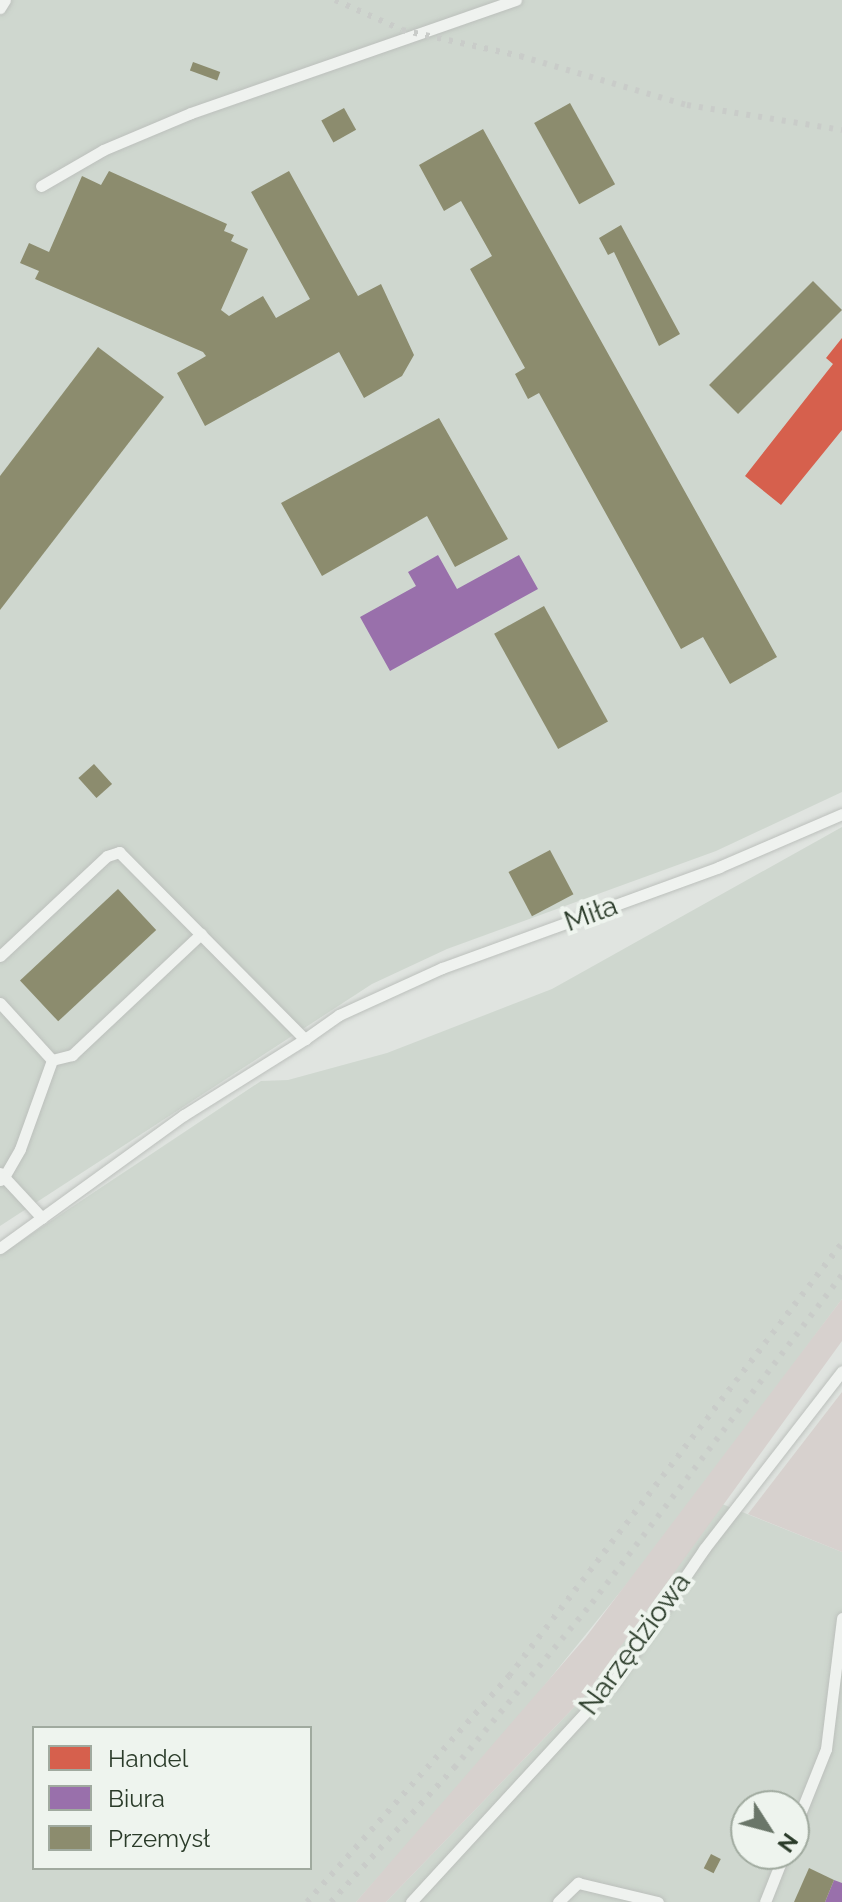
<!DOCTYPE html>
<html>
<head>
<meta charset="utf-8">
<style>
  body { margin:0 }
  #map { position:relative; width:842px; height:1902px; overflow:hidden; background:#e0e4e0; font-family:Raleway,sans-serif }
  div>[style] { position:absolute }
  .built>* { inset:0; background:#cfd7cf }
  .green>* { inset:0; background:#d7d1ce }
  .shops>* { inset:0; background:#d6604d }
  .offices>* { inset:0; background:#9970ab }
  .industry>* { inset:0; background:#8c8c6e; transform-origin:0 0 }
  .roads { filter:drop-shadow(0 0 2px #bcc0bc) drop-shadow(0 0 2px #bcc0bc) }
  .lane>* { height:11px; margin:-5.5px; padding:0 5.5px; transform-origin:5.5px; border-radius:5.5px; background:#eff2ef }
  .rail>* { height:6px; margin-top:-3px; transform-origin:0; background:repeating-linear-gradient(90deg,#c9ccc9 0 4px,transparent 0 12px) }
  span { translate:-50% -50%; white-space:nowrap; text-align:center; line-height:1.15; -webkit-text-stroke:8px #eef4ee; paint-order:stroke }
  .street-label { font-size:28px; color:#2a3b29 }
  .legend { position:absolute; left:32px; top:1726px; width:280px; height:144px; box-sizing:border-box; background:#eef4ee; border:2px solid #a0aa9f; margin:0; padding:10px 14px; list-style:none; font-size:24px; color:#2a3b29 }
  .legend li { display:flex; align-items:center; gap:16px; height:40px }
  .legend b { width:40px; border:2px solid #a0aa9f }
  .north { position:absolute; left:730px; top:1790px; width:80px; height:80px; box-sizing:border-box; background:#eef4ee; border:2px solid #a0aa9f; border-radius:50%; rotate:126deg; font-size:22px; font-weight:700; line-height:32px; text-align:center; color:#2a3b29 }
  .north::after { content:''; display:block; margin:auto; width:28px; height:36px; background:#6a7669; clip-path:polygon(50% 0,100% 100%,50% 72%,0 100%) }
</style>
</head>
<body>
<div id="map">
  <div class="built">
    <i style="clip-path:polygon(0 0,842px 0,842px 792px,716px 851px,447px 949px,372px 984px,0 1226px)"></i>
    <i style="clip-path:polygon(evenodd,842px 827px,842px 1299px,664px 1538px,496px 1745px,356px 1902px,0 1902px,0 1255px,261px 1081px,288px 1080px,387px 1053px,552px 989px,842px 827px,34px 1728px,310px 1728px,310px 1868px,34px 1868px,34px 1728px)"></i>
    <i style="clip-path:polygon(evenodd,722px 1504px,842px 1552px,842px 1902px,386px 1902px,584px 1697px,722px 1504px,746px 1806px,794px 1806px,794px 1854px,746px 1854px,746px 1806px)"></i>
  </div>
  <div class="green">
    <i style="clip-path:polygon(842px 1299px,842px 1341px,584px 1697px,386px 1902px,356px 1902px,586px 1637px)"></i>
    <i style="clip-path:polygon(842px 1392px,842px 1552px,748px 1514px)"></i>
  </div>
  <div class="shops">
    <i style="clip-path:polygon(842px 338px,842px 430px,781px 505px,745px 476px,833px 364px,826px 358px)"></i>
  </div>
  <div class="offices">
    <i style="clip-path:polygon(438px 555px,457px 589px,519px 555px,538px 589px,390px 671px,360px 617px,416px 586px,408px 572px)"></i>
    <i style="clip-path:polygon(834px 1880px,842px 1883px,842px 1902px,825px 1902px)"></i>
  </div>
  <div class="industry">
    <i style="left:193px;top:62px;width:29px;height:9px;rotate:20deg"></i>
    <i style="left:570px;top:103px;width:93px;height:41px;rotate:61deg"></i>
    <i style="left:344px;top:108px;width:25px;height:26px;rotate:61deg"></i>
    <i style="clip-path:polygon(483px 129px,777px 657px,730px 684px,703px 637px,681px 649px,539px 393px,528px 399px,515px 374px,525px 368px,470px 269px,492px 256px,461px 201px,444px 211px,419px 165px)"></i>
    <i style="clip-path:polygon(109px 171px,227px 224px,224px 231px,234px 235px,231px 241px,248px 249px,221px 310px,229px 316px,263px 296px,276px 318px,310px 299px,251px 192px,289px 171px,358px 296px,381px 284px,414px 355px,402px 376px,364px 398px,339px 352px,205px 426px,177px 373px,206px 356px,203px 352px,35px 279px,39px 271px,20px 263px,29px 243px,49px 252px,82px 176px,101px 185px)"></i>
    <i style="clip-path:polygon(621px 225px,680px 334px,659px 346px,614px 252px,608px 255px,599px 238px)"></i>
    <i style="left:813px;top:281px;width:41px;height:147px;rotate:45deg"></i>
    <i style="clip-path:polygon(98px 347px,164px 397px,0 610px,0 476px)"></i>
    <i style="clip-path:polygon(439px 418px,508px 539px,455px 567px,427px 516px,322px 576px,281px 503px)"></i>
    <i style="left:544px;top:606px;width:132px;height:57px;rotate:61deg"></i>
    <i style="left:94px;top:764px;width:27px;height:21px;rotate:48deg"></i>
    <i style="left:550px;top:850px;width:50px;height:47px;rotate:62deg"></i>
    <i style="left:118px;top:889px;width:56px;height:134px;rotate:47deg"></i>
    <i style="left:711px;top:1854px;width:11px;height:16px;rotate:27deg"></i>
    <i style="clip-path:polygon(809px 1868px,834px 1880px,825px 1902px,794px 1902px)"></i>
  </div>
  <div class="roads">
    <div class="lane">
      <i style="left:0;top:8px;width:9px;rotate:-58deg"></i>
      <i style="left:41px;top:186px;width:72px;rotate:-30.1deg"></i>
      <i style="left:103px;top:150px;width:95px;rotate:-22.8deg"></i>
      <i style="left:191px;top:113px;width:344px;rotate:-19.2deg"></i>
      <i style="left:0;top:956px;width:146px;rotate:-43.1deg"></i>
      <i style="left:107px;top:856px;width:13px;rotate:-18deg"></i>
      <i style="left:119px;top:852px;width:264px;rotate:45.2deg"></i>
      <i style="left:305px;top:1039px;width:42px;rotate:-35.2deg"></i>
      <i style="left:339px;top:1015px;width:113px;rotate:-24.5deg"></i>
      <i style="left:442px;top:968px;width:295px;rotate:-20deg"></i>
      <i style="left:719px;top:867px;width:134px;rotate:-23.3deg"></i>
      <i style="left:0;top:1003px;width:77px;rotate:47.6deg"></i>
      <i style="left:0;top:1173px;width:6px;rotate:45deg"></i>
      <i style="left:4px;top:1177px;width:32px;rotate:-60deg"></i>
      <i style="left:20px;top:1149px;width:95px;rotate:-70.2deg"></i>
      <i style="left:52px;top:1060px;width:21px;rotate:-14deg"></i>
      <i style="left:72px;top:1055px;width:177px;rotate:-43.2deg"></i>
      <i style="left:0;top:1180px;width:5px;rotate:-37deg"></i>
      <i style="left:4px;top:1177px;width:56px;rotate:47.2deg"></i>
      <i style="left:0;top:1248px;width:227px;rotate:-35.9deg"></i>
      <i style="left:184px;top:1115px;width:143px;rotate:-32.1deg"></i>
      <i style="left:794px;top:1829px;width:86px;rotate:-68.2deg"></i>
      <i style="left:826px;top:1749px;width:132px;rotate:-83deg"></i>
      <i style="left:411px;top:1902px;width:300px;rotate:-47.4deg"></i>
      <i style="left:614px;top:1681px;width:160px;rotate:-55.7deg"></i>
      <i style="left:704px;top:1549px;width:225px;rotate:-52.2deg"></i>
      <i style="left:558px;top:1902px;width:28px;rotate:-44deg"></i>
      <i style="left:578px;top:1883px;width:82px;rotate:13.4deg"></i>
      <i style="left:765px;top:1902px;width:52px;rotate:-68.4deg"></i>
    </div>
  </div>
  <div class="rail">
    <i style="left:335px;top:0;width:73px;rotate:24.1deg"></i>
    <i style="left:402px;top:30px;width:121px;rotate:12.4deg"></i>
    <i style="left:520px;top:56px;width:174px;rotate:16.4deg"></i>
    <i style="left:687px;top:105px;width:157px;rotate:9.2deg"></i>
    <i style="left:307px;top:1902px;width:303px;rotate:-48.2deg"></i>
    <i style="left:509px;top:1676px;width:546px;rotate:-52.44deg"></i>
    <i style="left:331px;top:1902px;width:182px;rotate:-47.5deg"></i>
    <i style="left:454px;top:1768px;width:215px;rotate:-50.1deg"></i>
    <i style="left:592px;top:1603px;width:412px;rotate:-52.7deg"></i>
  </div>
  <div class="street-label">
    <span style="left:591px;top:914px;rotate:-20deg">Miła</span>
    <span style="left:635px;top:1644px;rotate:-54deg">Narzędziowa</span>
  </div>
  <ul class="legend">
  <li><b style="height:22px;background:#d6604d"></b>Handel</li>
  <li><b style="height:22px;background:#9970ab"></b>Biura</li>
  <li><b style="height:22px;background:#8c8c6e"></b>Przemysł</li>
  </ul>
  <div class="north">N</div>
</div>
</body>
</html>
